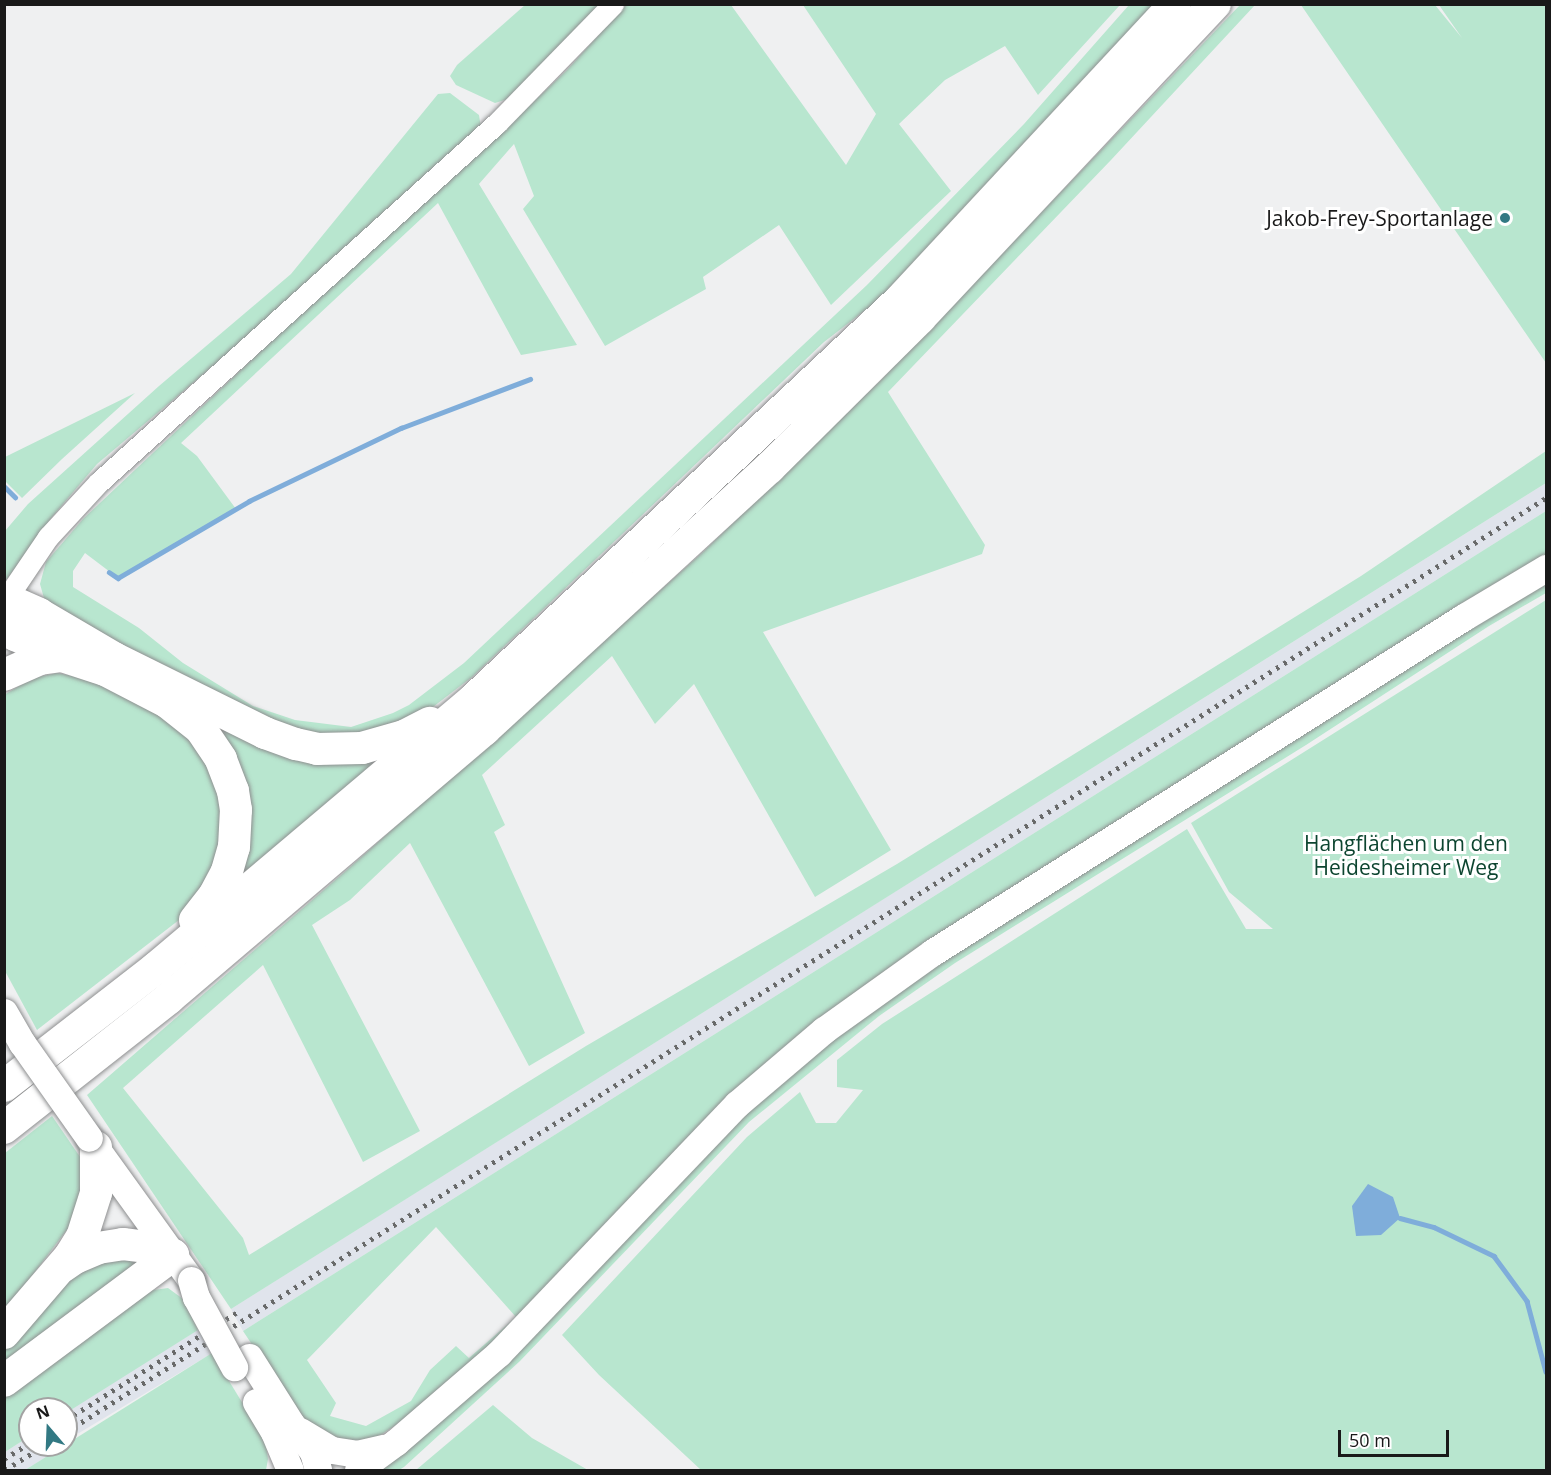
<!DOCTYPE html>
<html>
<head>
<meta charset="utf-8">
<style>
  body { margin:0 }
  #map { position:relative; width:1551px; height:1475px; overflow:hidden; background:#eff0f1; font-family:"Open Sans",sans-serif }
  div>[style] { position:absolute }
  .built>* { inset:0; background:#e0e4ec; transform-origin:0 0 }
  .green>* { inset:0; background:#b8e6cf }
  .water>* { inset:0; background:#7fadda }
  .stream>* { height:4.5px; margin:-2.25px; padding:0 2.25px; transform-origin:2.25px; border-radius:2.25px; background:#7fadda }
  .roads { filter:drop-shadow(0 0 2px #8e8f90) drop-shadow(0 0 2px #8e8f90) }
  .minor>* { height:21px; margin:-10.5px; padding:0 10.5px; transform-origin:10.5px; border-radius:10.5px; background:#fff }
  .major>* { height:27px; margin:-13.5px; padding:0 13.5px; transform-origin:13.5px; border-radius:13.5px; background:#fff }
  .highway>* { height:32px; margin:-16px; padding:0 16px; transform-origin:16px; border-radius:16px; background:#fff }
  .rail>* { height:4.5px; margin-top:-2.25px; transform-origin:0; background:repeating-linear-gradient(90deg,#686969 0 3px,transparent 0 9px) }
  .bridges { filter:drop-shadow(0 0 2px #8e8f90) drop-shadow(0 0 2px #8e8f90) }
  .major-bridge>* { height:27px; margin:-13.5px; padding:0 13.5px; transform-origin:13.5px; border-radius:13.5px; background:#fff }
  .dots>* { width:16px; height:16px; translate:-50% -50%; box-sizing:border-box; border:3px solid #fff; border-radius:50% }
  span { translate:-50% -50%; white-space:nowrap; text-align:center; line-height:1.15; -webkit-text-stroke:6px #fff; paint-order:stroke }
  .poi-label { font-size:21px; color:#191919 }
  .right { translate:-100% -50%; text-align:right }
  .park-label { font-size:21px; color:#0d4530 }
  .frame { position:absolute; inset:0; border:6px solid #191919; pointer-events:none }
  .north { position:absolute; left:18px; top:1397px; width:60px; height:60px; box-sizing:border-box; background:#fff; border:2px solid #a3a3a3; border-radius:50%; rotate:341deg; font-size:16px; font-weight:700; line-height:24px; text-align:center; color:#191919 }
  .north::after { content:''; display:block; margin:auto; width:21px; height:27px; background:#327983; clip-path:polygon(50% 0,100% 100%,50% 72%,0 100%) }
  .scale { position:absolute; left:1338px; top:1430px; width:111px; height:27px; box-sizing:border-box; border:3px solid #191919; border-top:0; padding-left:8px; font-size:18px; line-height:21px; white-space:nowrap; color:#191919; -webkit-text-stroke:4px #fff; paint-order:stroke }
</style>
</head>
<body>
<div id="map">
  <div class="built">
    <i style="clip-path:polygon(1546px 483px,1546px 511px,243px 1331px,231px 1309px,253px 1295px)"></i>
    <i style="left:198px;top:1330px;width:27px;height:156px;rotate:59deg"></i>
    <i style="clip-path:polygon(30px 1436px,30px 1445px,65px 1445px,25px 1470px,5px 1470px,5px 1452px)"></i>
  </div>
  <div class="green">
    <i style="clip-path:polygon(525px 5px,601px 5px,514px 97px,495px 103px,456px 85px,450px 76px,457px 65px)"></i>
    <i style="clip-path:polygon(626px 5px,731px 5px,846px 165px,876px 114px,803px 5px,1120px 5px,1038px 95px,1005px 46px,945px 80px,899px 124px,951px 191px,831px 305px,779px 225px,703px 277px,706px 289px,605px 346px,523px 209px,534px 196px,514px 144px,479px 184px,577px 345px,521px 355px,438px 203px,181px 443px,197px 456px,236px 509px,118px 578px,85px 553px,73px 571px,73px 587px,139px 628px,183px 663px,253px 706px,295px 720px,351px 727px,393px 713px,409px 705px,464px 663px,867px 285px,1024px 124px,1129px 5px,1158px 5px,1036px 139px,877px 301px,824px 342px,472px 677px,416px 720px,351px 741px,288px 734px,46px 605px,40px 584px,46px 562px,83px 519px,259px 353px,505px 129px,567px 70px)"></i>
    <i style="clip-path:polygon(1240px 5px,1255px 5px,1111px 160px,888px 392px,985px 545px,982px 554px,763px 632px,891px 850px,815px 897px,694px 684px,655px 724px,612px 656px,482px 775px,505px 825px,494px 832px,585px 1033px,529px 1066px,410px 843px,350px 900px,312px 925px,420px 1131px,363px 1162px,263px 965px,123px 1088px,243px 1238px,249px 1255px,586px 1046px,897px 864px,1361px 576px,1546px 451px,1546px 483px,231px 1309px,87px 1095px,348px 869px,702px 553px,881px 380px)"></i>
    <i style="clip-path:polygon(1301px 5px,1435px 5px,1462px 38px,1439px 5px,1546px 5px,1546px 363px)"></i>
    <i style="clip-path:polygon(450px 93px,479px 115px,481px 128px,245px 339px,97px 464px,52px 517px,5px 582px,5px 531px,28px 504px,159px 386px,291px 274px,438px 94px)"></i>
    <i style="clip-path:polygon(135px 393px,62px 459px,22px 498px,5px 481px,5px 457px)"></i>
    <i style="clip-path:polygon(evenodd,1546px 511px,1546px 560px,950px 927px,520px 1320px,402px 1421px,379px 1436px,357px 1444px,309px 1430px,243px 1331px,1546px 511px,436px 1227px,516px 1317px,469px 1358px,456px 1346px,430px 1370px,411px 1401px,366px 1426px,330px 1416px,336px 1403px,307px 1360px,436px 1227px)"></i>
    <i style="clip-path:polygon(1546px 579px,1546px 593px,1489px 626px,1306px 745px,955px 963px,879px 1016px,749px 1122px,520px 1361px,404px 1467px,399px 1470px,381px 1470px,481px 1382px,743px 1111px,910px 979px)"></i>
    <i style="clip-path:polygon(1546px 600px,1546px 1470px,701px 1470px,599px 1375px,562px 1335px,747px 1137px,800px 1092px,816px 1123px,836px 1123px,863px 1090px,837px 1087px,837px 1060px,882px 1024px,1187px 829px,1246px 929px,1273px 929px,1229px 892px,1191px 823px)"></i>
    <i style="clip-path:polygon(57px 673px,100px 681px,188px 731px,222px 786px,224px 850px,188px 913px,37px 1030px,5px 971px,4px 695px,33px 678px)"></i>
    <i style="clip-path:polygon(218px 720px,293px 752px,409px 741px,222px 897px,239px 852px,206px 726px)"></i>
    <i style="clip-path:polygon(52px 1116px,87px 1167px,72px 1223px,5px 1311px,5px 1153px)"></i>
    <i style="clip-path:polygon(146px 1256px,5px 1372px,5px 1345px,62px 1284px,98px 1261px)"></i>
    <i style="clip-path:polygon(168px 1288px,183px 1299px,198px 1330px,66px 1413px,66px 1409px,30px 1409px,30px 1436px,5px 1452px,5px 1394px,140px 1292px)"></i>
    <i style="clip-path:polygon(212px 1353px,265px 1440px,268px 1459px,266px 1470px,25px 1470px)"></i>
    <i style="clip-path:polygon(493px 1405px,532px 1438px,588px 1470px,416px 1470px)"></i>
  </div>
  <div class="water">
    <i style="clip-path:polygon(1368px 1184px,1393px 1197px,1400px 1218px,1381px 1235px,1356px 1236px,1352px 1206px)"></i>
  </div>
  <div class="stream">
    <i style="left:4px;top:486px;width:16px;rotate:45deg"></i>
    <i style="left:109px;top:572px;width:11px;rotate:34deg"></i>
    <i style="left:118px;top:578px;width:152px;rotate:-30.4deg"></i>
    <i style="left:249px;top:501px;width:169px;rotate:-25.7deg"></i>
    <i style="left:401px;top:428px;width:138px;rotate:-20.8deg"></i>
    <i style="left:1400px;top:1218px;width:35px;rotate:15deg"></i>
    <i style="left:1434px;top:1227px;width:67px;rotate:25.8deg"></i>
    <i style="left:1494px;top:1256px;width:56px;rotate:53.7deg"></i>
    <i style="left:1527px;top:1301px;width:73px;rotate:75deg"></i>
  </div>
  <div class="roads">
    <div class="minor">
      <i style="left:6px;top:599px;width:75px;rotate:-55.9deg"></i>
      <i style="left:48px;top:537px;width:75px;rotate:-47.2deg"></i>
      <i style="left:99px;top:482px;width:536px;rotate:-42.05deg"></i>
      <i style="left:497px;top:123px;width:166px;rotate:-45.7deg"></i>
    </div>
    <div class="major">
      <i style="left:90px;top:1140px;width:173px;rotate:54.2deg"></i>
      <i style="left:249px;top:1357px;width:80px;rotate:57.7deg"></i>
      <i style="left:292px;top:1425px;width:34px;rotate:52deg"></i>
      <i style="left:313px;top:1452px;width:19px;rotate:74deg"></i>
      <i style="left:256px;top:1402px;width:35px;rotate:59deg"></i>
      <i style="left:274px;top:1432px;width:41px;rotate:67.2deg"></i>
      <i style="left:300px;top:1431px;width:37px;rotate:31deg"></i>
      <i style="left:332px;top:1450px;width:25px;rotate:9deg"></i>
      <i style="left:357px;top:1454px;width:28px;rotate:-13deg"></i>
      <i style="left:358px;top:1470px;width:47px;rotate:-36.4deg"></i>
      <i style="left:396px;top:1442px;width:136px;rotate:-40.8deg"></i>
      <i style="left:499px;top:1353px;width:344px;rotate:-46.3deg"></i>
      <i style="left:737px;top:1104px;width:114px;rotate:-40.4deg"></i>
      <i style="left:824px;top:1030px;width:134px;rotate:-35.6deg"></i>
      <i style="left:933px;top:952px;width:628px;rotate:-32.25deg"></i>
      <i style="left:1464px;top:617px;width:96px;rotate:-30.9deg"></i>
    </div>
    <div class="highway">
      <i style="left:4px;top:675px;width:39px;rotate:-24deg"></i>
      <i style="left:40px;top:659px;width:22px;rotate:-8deg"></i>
      <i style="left:195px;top:920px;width:33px;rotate:-52deg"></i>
      <i style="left:215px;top:894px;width:26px;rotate:-62deg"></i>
      <i style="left:227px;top:871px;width:25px;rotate:-74deg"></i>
      <i style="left:234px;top:847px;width:37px;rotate:-87deg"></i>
      <i style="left:236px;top:810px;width:19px;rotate:-99deg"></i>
      <i style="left:233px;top:791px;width:34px;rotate:-111deg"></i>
      <i style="left:221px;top:759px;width:36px;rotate:-124deg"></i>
      <i style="left:201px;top:729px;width:43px;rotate:-141.5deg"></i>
      <i style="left:167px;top:702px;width:70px;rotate:-152.7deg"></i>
      <i style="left:105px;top:670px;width:45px;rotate:-162deg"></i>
      <i style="left:62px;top:656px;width:51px;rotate:-155.9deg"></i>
      <i style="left:15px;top:635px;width:20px;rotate:-114deg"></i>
      <i style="left:7px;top:617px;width:18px;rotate:-93deg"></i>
      <i style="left:6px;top:599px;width:36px;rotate:24deg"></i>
      <i style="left:39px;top:614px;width:87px;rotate:30.4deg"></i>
      <i style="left:114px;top:658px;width:169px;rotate:26.4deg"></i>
      <i style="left:265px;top:733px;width:33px;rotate:20deg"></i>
      <i style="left:296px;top:744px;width:22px;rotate:13deg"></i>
      <i style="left:317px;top:749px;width:45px;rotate:-1.3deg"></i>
      <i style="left:362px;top:748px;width:44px;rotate:-15.9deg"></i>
      <i style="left:404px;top:736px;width:29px;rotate:-27deg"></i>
      <i style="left:4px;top:1086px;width:192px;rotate:-37.8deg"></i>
      <i style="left:156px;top:968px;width:415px;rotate:-40.2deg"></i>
      <i style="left:473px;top:700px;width:587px;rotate:-43.13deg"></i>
      <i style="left:901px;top:299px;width:403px;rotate:-47.1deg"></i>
      <i style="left:4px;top:1128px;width:210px;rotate:-38.2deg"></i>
      <i style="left:169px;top:998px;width:414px;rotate:-40.4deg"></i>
      <i style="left:484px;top:730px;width:387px;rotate:-42.6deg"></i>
      <i style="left:769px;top:468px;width:213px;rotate:-44.8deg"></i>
      <i style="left:920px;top:318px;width:431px;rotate:-46.8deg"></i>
      <i style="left:62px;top:1267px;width:16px;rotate:-35deg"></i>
      <i style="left:75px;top:1258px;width:25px;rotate:-23deg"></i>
      <i style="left:98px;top:1248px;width:25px;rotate:-9deg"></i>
      <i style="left:123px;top:1244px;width:25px;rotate:7deg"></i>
      <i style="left:148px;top:1247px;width:26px;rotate:18deg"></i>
      <i style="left:4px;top:1333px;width:101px;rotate:-49.4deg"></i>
      <i style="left:70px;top:1256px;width:22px;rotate:-58deg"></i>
      <i style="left:82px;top:1237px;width:46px;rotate:-72.3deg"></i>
      <i style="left:96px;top:1193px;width:46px;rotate:-90deg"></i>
      <i style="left:4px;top:1381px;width:211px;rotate:-36.7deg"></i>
    </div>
  </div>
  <div class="rail">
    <i style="left:66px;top:1420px;width:204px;rotate:-32.2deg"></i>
    <i style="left:66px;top:1432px;width:1750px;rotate:-32.26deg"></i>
    <i style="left:4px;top:1459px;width:31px;rotate:-32deg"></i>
    <i style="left:5px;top:1470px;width:47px;rotate:-32deg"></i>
  </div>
  <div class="bridges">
    <div class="major-bridge">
      <i style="left:4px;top:1012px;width:36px;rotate:60deg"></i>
      <i style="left:22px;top:1043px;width:116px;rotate:54.8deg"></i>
      <i style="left:191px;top:1280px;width:18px;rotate:74deg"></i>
      <i style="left:196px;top:1297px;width:80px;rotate:61.5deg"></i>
    </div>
  </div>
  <div class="dots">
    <i style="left:1505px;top:218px;background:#327983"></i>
  </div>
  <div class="poi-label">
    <span class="right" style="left:1493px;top:218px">Jakob-Frey-Sportanlage</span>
  </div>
  <div class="park-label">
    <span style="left:1406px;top:855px">Hangflächen um den<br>Heidesheimer Weg</span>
  </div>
  <div class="frame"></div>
  <div class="north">N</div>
  <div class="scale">50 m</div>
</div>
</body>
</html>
